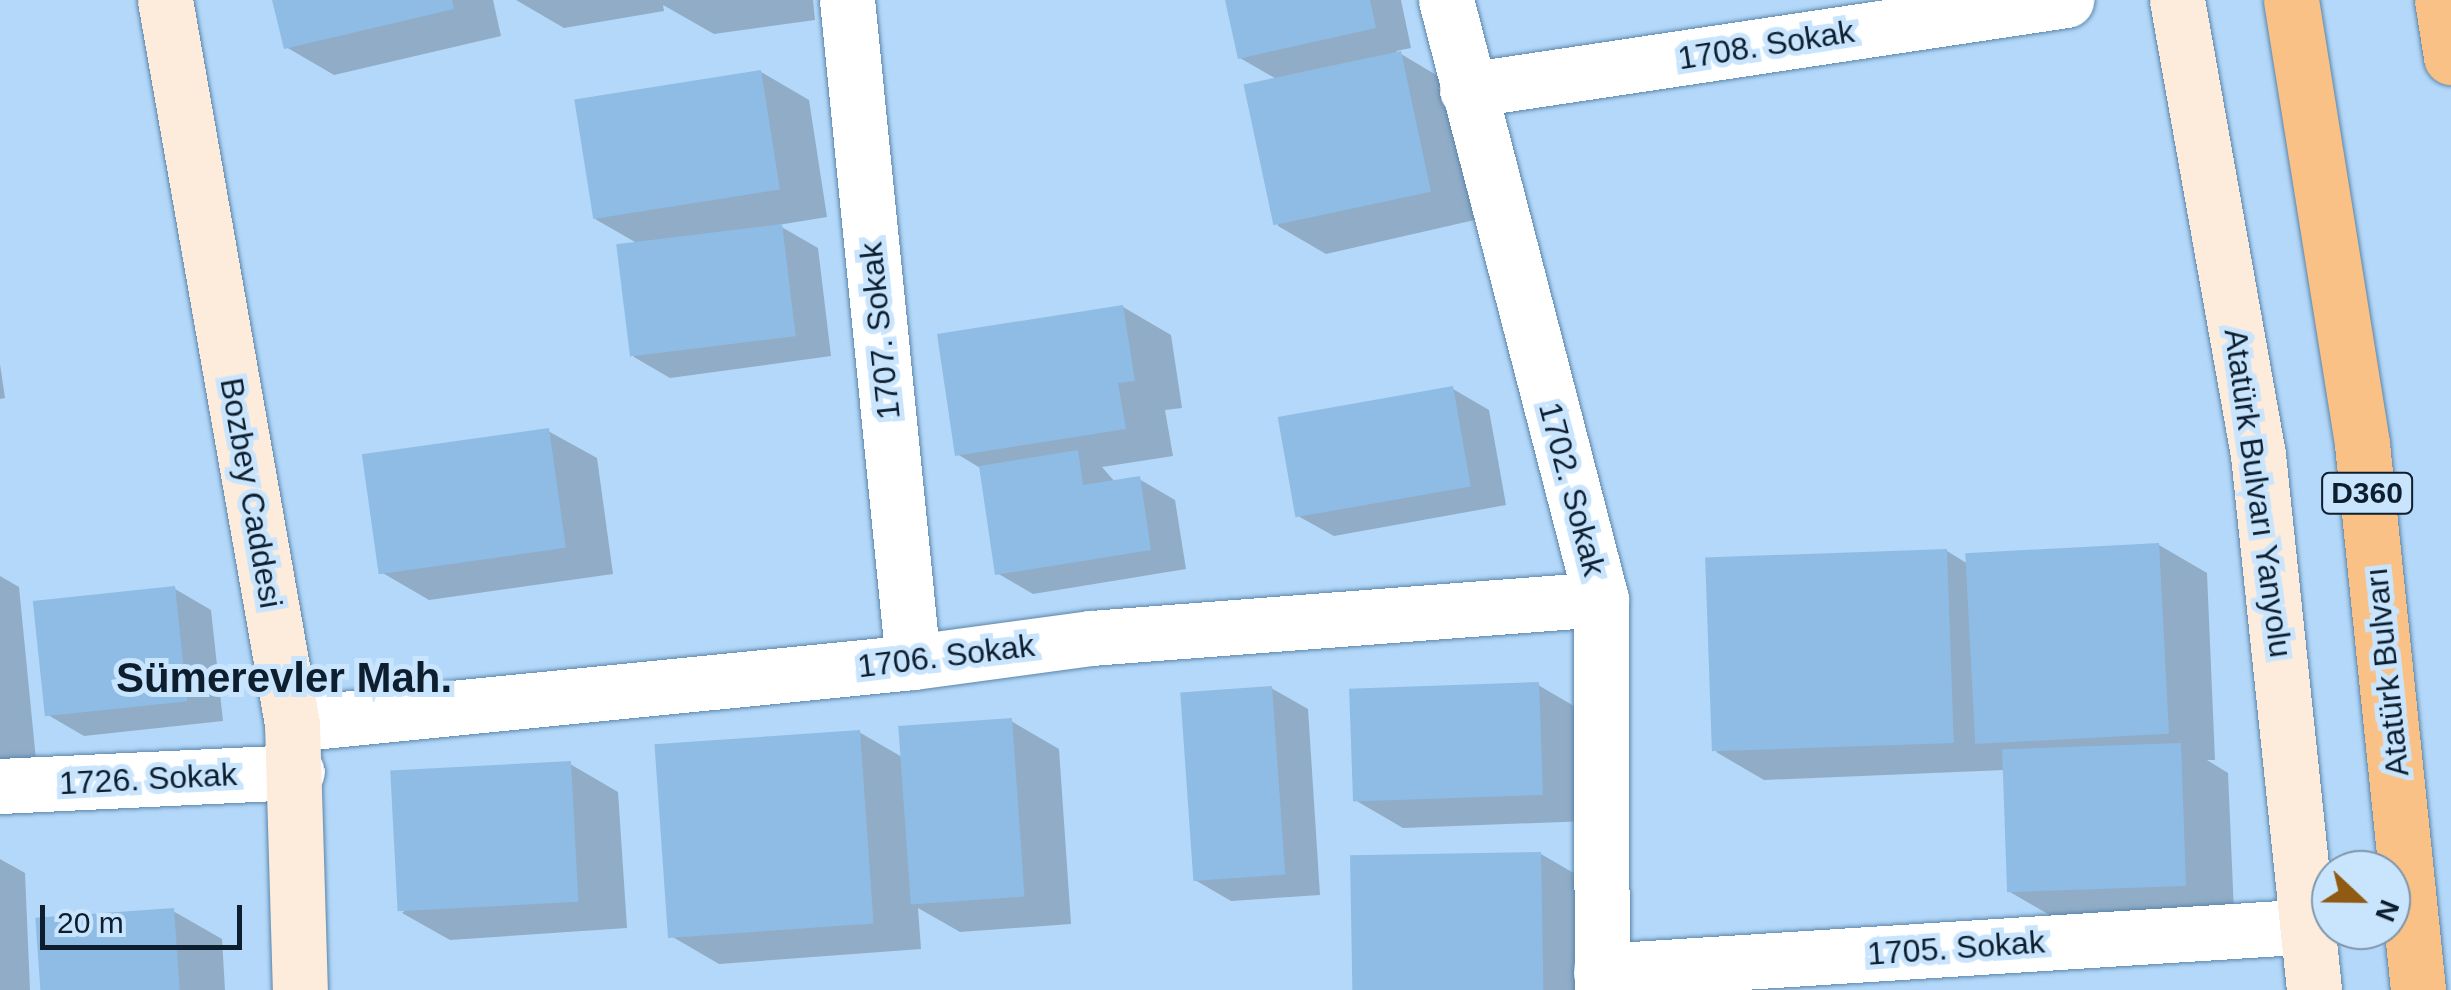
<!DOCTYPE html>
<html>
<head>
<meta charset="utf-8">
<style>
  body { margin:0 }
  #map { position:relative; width:2451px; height:990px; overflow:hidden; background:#b4d8f9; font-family:Helvetica,sans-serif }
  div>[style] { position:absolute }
  .shadow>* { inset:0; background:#0003 }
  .building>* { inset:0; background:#8fbce4; transform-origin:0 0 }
  .roads { filter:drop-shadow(0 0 2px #5a85ab) drop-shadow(0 0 2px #5a85ab) }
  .street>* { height:55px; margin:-27.5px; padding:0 27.5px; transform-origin:27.5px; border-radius:27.5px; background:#fff }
  .secondary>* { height:55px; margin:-27.5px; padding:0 27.5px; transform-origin:27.5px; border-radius:27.5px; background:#fdecdb }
  .highway>* { height:55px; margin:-27.5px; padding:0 27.5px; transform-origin:27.5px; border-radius:27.5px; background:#f9c186 }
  span { translate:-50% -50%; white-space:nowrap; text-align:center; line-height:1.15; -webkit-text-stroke:10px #c9e4fd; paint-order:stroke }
  .shield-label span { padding:2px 8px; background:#c9e4fd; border:2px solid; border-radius:8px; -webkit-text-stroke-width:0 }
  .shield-label { font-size:30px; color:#0d1e2e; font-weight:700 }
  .street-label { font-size:32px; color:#0d1e2e }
  .district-label { font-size:42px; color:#0d1e2e; font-weight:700 }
  .north { position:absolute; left:2311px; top:850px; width:100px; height:100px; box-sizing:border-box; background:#c9e4fd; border:2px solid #7e95aa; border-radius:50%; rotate:112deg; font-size:28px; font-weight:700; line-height:40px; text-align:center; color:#0d1e2e }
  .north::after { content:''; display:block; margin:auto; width:35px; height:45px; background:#915a12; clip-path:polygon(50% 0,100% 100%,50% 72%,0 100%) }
  .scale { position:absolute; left:40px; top:905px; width:202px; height:45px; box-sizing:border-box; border:5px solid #0d1e2e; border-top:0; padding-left:12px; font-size:30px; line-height:35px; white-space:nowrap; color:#0d1e2e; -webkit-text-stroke:8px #c9e4fd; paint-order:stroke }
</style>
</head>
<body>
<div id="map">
  <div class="shadow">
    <i style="clip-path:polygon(275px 0,493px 0,501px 36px,334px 75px,286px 47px)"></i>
    <i style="clip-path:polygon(516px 0,813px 0,815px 20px,714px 34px,663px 5px,664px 11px,564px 28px)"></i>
    <i style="clip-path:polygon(1228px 0,1401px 0,1411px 48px,1396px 51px,1448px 82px,1479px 219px,1326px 254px,1278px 226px,1280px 81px,1240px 58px)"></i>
    <i style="clip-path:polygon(761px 72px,809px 100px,827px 217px,778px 225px,818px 248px,831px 356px,670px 378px,634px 357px,642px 246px,595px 219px)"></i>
    <i style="clip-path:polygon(1123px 307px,1171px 335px,1182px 408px,1165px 410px,1173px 456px,1102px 467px,1115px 482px,1139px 479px,1175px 500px,1186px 569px,1033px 594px,997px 573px,982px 469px,957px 454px)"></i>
    <i style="clip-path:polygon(0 364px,5px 398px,0 399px)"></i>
    <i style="clip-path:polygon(1453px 389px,1489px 410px,1506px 505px,1334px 536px,1298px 516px)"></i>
    <i style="clip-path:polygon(548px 431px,597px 458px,613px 574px,429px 600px,381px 572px)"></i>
    <i style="clip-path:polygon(2159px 545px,2207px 573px,2215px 760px,2207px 760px,2228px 773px,2234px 912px,2058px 920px,2010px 892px,2005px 770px,1764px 780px,1716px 752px,1947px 551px,1968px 564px)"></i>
    <i style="clip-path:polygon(0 576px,19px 587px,36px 760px,0 764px)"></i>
    <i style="clip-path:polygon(175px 589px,211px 610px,223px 721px,84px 736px,48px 715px)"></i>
    <i style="clip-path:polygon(1538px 685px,1586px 713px,1589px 821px,1403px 828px,1355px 800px)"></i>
    <i style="clip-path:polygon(1271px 688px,1308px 709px,1320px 895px,1231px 901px,1195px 880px)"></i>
    <i style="clip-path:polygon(1011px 721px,1059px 749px,1071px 924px,960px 932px,918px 908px,921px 949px,719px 964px,671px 936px,859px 732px,902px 757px)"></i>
    <i style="clip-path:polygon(570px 764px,618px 792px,627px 928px,450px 940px,402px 913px)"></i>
    <i style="clip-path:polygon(1541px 854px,1589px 882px,1590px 990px,1354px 990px)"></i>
    <i style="clip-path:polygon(0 859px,25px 873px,30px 990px,0 990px)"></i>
    <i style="clip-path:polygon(173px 911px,222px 939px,225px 990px,43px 990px)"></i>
  </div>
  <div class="building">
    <i style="clip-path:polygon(272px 0,452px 0,454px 9px,284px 49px)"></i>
    <i style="clip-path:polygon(1225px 0,1370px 0,1376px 28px,1238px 59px)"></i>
    <i style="left:1401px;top:51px;width:144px;height:161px;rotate:78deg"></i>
    <i style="left:761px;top:70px;width:121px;height:189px;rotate:81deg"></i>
    <i style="left:782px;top:224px;width:113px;height:167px;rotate:83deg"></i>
    <i style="clip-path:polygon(1123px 305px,1135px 381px,1118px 383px,1126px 429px,955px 456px,937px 334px)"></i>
    <i style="left:1453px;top:386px;width:102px;height:178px;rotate:80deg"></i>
    <i style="left:549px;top:428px;width:121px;height:189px;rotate:82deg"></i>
    <i style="clip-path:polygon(1078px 450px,1083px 485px,1140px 476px,1151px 550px,995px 575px,979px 466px)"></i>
    <i style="left:2159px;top:543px;width:191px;height:194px;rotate:87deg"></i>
    <i style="left:1947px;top:549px;width:194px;height:242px;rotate:88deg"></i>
    <i style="left:175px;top:586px;width:116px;height:143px;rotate:84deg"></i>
    <i style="left:1539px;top:682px;width:113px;height:190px;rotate:88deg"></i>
    <i style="left:1272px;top:686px;width:189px;height:92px;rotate:86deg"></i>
    <i style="left:1012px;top:718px;width:179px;height:114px;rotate:86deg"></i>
    <i style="left:860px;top:730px;width:194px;height:206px;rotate:86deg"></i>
    <i style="left:2181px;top:743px;width:143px;height:179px;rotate:88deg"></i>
    <i style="left:571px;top:761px;width:141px;height:181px;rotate:87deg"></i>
    <i style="left:1541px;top:852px;width:138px;height:191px;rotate:89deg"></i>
    <i style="left:174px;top:908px;width:82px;height:139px;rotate:86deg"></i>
  </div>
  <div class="roads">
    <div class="street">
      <i style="left:847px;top:0;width:665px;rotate:84.31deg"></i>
      <i style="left:1446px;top:0;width:619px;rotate:75.49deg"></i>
      <i style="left:1601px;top:599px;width:391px;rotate:89.9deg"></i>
      <i style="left:1467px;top:90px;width:606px;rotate:-8.54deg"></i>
      <i style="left:292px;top:724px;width:624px;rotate:-5.7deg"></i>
      <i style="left:913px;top:662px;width:180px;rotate:-7.7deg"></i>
      <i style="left:1091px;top:638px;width:511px;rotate:-4.37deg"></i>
      <i style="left:0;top:786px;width:297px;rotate:-2.7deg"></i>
      <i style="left:1601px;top:971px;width:712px;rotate:-3.62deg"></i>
    </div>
    <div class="secondary">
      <i style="left:165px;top:0;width:735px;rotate:80.05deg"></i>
      <i style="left:292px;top:724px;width:266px;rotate:88.3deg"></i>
      <i style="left:2177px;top:0;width:462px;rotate:79.9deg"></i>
      <i style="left:2258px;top:455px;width:538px;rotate:84.02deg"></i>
    </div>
    <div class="highway">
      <i style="left:2291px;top:0;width:450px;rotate:80.9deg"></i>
      <i style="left:2362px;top:444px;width:549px;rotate:84.14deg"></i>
      <i style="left:2442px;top:0;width:58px;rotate:81deg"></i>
    </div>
  </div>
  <div class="shield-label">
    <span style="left:2367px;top:493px">D360</span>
  </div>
  <div class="street-label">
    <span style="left:1766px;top:45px;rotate:-9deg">1708. Sokak</span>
    <span style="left:880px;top:331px;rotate:-96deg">1707. Sokak</span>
    <span style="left:1572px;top:489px;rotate:75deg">1702. Sokak</span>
    <span style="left:251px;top:493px;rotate:80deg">Bozbey Caddesi</span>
    <span style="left:2258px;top:493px;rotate:82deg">Atatürk Bulvarı Yanyolu</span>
    <span style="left:946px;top:656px;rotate:-7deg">1706. Sokak</span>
    <span style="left:2387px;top:672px;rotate:-96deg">Atatürk Bulvarı</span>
    <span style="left:148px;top:779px;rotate:-3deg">1726. Sokak</span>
    <span style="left:1956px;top:948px;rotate:-4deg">1705. Sokak</span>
  </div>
  <div class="district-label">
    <span style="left:284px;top:678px">Sümerevler Mah.</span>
  </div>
  <div class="north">N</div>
  <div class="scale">20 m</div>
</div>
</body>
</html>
